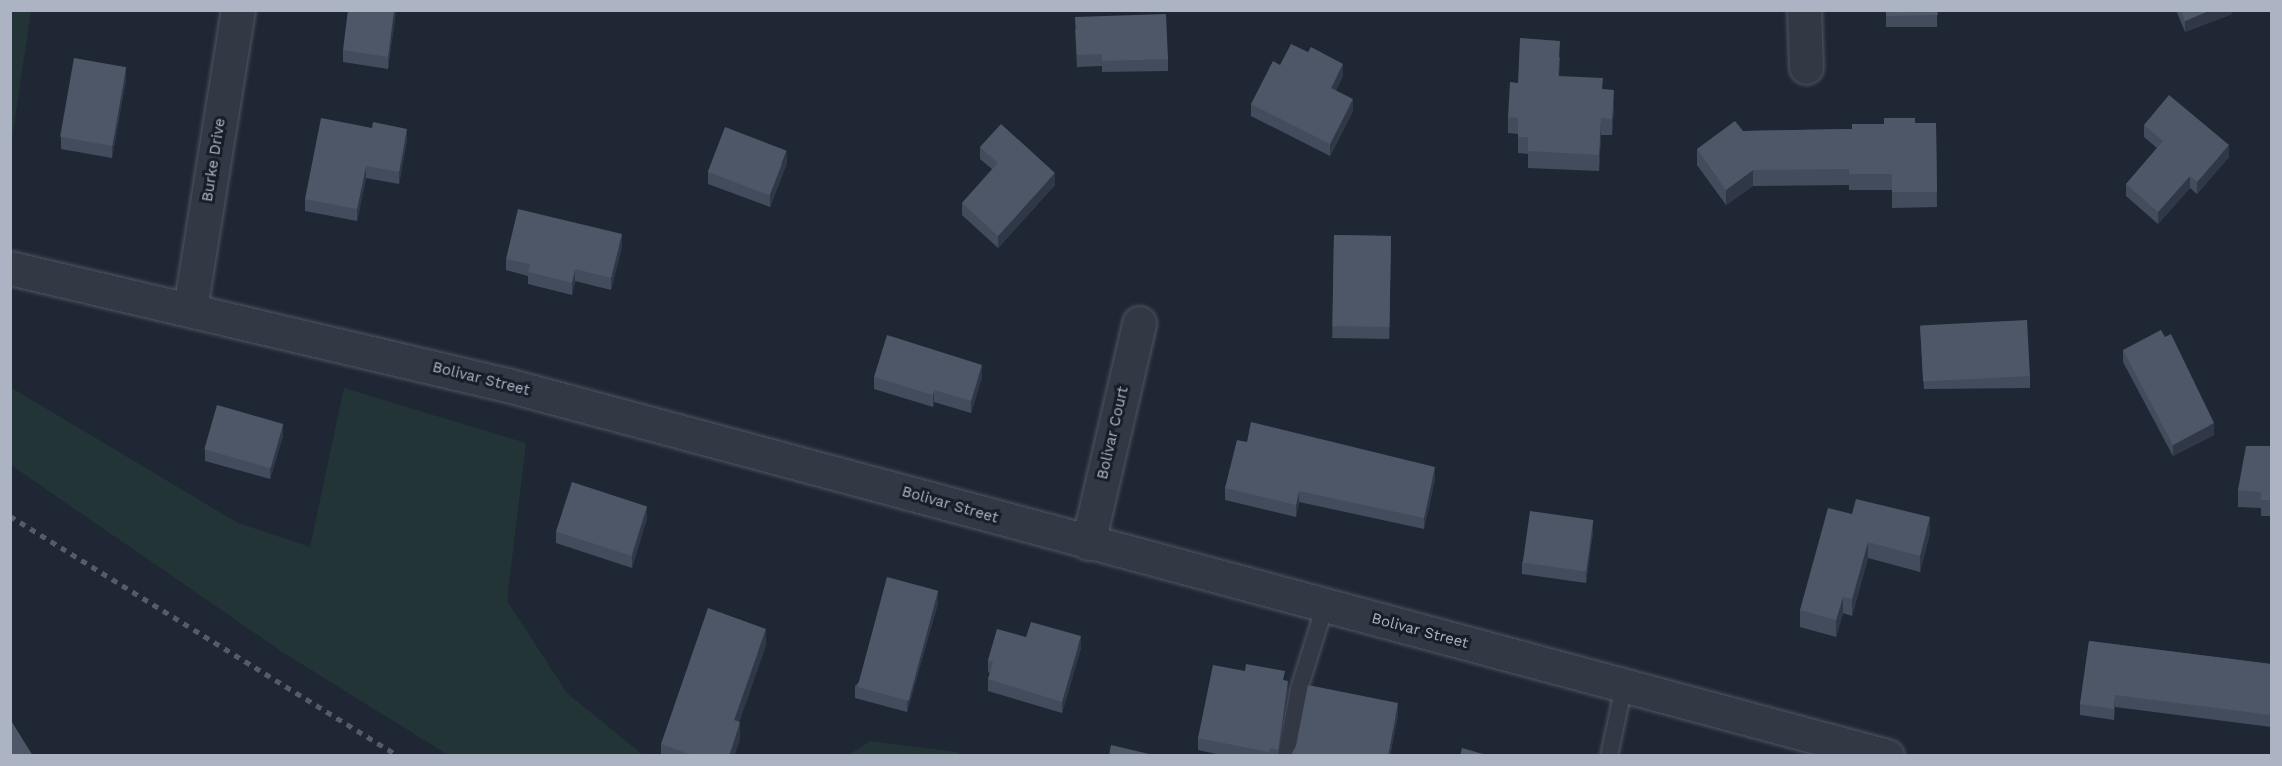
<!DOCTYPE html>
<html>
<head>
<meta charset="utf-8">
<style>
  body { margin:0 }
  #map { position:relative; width:2282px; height:766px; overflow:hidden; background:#1f2734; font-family:"Work Sans",sans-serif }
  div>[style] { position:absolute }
  .green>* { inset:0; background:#223436 }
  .roads { filter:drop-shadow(0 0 2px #505663) drop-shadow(0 0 2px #505663) }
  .service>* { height:16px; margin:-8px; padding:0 8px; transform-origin:8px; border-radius:8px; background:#323945 }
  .minor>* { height:33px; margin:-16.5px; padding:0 16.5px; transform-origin:16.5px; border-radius:16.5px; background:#323945 }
  .tertiary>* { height:33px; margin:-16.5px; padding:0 16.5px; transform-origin:16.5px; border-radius:16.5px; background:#323945 }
  .rail>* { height:4.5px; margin-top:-2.25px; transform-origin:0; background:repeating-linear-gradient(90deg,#545c6c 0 6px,transparent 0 12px) }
  .wall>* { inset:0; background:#434c5d; transform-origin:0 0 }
  .shaded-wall>* { inset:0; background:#303848 }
  .building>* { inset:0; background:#4e5768; transform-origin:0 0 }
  span { translate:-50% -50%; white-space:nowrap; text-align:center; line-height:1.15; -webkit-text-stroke:6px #181e29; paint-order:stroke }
  .street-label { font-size:15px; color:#acb3c2 }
  .frame { position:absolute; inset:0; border:12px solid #acb3c2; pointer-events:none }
</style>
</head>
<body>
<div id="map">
  <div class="green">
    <i style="clip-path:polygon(11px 10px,31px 11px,11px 145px,10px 11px)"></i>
    <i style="clip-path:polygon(10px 387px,238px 523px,310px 547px,344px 388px,526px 443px,507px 601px,567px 693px,643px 755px,448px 755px,281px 651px,11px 465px)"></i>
    <i style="clip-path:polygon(870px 741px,957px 752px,962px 755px,848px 755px)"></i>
  </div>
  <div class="roads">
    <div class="service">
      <i style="left:1286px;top:756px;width:68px;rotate:-79deg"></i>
      <i style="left:1299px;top:689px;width:87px;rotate:-72.6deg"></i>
      <i style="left:1609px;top:756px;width:72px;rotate:-77.9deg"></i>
    </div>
    <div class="minor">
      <i style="left:1804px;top:10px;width:57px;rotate:88deg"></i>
      <i style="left:190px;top:309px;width:303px;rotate:-80.9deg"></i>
      <i style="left:1088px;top:543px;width:226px;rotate:-76.9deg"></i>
    </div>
    <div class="tertiary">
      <i style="left:10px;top:268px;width:511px;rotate:13.25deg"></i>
      <i style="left:507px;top:385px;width:1429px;rotate:15.05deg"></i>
    </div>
  </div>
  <div class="rail">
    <i style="left:10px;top:516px;width:457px;rotate:31.7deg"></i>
  </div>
  <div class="wall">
    <i style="clip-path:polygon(396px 10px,388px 69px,343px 62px,343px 50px)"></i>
    <i style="left:1886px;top:10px;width:51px;height:17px"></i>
    <i style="clip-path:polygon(2176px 10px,2232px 10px,2232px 14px,2185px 32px)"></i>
    <i style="clip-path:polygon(1075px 29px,1168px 59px,1168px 71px,1102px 72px,1102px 66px,1077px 67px)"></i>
    <i style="clip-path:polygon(1560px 57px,1559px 76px,1603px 89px,1614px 106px,1612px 135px,1601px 135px,1599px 171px,1528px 168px,1528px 154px,1518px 153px,1518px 134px,1508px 133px,1508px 117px,1518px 83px)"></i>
    <i style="clip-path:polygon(1280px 65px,1343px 76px,1336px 90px,1353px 111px,1330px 156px,1251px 116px,1251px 104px)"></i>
    <i style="clip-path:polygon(126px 79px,112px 158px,61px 149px,61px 137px)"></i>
    <i style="clip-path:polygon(1915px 123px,1936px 123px,1937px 207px,1892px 208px,1892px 190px,1849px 190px,1849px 185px,1753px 186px,1726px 205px,1697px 165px,1697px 149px,1743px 131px,1852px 129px)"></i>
    <i style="clip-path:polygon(2144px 125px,2229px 157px,2197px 194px,2190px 188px,2158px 224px,2126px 196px,2126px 184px,2157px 148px,2144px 137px)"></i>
    <i style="clip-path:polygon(407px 140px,399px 184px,366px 178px,357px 221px,305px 211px,305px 199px)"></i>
    <i style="clip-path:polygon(980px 147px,1055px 185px,998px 248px,962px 215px,962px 203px,992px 169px,980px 159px)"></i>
    <i style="clip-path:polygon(787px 163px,770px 207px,708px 184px,708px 172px)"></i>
    <i style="left:1334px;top:235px;width:57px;height:103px;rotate:1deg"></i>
    <i style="clip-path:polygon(622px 246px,611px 290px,575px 281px,572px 295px,528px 284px,528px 276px,506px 270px,506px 259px)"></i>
    <i style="clip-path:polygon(1920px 327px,2030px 376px,2030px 388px,1924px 389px)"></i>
    <i style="clip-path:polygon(2165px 337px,2214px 435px,2173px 456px,2123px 362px,2123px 350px)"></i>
    <i style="clip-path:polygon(874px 377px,982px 377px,971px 413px,934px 402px,933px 407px,874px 389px)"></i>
    <i style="clip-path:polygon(283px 436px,270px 479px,205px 461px,205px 449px)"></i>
    <i style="clip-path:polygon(1247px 442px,1435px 479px,1424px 529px,1299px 502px,1296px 517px,1225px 500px,1225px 488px)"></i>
    <i style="clip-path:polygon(2271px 446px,2271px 516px,2261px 516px,2261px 508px,2238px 507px,2238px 490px)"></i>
    <i style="clip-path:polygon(1852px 514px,1930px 533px,1920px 572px,1868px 558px,1852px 616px,1843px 613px,1836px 637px,1800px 627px,1800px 610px)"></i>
    <i style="clip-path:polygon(647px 518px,632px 568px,556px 543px,556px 532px)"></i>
    <i style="clip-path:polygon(1593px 532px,1586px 583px,1522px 574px,1522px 562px)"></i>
    <i style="clip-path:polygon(938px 603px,907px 712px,855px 698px,855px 686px)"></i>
    <i style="clip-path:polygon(1026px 637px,1081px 648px,1062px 713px,988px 691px,988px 679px,990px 673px,988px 672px,988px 660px)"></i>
    <i style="clip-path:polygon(2089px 641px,2271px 664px,2271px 727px,2115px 707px,2114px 720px,2080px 715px,2080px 704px)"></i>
    <i style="clip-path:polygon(766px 645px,739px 722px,740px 739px,734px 756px,661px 756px,661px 744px)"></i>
    <i style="clip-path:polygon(1285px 680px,1288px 692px,1278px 756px,1225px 756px,1198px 750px,1198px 738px)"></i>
    <i style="clip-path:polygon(1398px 715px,1390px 756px,1292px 756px,1292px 753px,1296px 746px)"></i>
  </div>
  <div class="shaded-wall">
    <i style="clip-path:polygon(394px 10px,396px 10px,388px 69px,388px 57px)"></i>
    <i style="clip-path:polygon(2211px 10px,2232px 10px,2232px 14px,2185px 32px,2185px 21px)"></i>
    <i style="clip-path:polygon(1343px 64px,1343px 76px,1331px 100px,1331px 88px)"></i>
    <i style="clip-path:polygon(126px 67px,126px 79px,112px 158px,112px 146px)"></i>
    <i style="clip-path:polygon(1614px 90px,1614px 106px,1612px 135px,1612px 119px)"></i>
    <i style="clip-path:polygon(1353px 99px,1353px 111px,1330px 156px,1330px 144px)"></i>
    <i style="clip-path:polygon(1601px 118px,1601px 135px,1599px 171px,1599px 155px)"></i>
    <i style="clip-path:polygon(407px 129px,407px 140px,399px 184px,399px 172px)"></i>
    <i style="clip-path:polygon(2229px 145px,2229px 157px,2197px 194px,2197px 182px)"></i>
    <i style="clip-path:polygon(787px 151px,787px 163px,770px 207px,770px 195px)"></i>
    <i style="clip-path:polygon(366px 166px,366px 178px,357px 221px,357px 209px)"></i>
    <i style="clip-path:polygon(1753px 170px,1753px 186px,1726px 205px,1726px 190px)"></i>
    <i style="clip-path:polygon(1055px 173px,1055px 185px,998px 248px,998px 236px)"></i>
    <i style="clip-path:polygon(2190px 176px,2190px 188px,2158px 224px,2158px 212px)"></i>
    <i style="clip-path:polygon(622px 234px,622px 246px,611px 290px,611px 278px)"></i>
    <i style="clip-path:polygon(575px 269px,575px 281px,572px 295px,572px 283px)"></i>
    <i style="clip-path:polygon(982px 365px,982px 377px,971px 413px,971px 401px)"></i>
    <i style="clip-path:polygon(934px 390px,934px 402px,933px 407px,933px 395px)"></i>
    <i style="clip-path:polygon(2214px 423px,2214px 435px,2173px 456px,2173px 445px)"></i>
    <i style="clip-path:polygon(283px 424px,283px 436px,270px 479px,270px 467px)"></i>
    <i style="clip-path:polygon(1435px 467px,1435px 479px,1424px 529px,1424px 518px)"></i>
    <i style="clip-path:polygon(1299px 491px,1299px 502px,1296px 517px,1296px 505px)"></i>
    <i style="clip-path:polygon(647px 506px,647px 518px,632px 568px,632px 556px)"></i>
    <i style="clip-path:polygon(1930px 517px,1930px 533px,1920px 572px,1920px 556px)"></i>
    <i style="clip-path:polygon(1593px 520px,1593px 532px,1586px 583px,1586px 572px)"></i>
    <i style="clip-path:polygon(1868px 542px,1868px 558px,1852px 616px,1852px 599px)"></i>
    <i style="clip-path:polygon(938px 591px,938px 603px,907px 712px,907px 700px)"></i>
    <i style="clip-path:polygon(1843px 597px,1843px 613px,1836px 637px,1836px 620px)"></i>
    <i style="clip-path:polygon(766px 629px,766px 645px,734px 737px,734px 720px)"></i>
    <i style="clip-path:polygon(1081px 636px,1081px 648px,1062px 713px,1062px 702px)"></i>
    <i style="clip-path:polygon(1288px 681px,1288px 692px,1278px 756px)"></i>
    <i style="clip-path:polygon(2115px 695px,2115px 707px,2114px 720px,2114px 709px)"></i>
    <i style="clip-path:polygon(1398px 703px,1398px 715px,1390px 756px,1388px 756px)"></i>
    <i style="clip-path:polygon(740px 722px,740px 739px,734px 756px,729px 756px)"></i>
  </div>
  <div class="building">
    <i style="clip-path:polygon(348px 10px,394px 10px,388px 57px,343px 50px)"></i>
    <i style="clip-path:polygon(1886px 10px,1937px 10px,1938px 15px,1886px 16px)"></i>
    <i style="clip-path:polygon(2181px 10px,2211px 10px,2185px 21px)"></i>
    <i style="clip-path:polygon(1166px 14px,1168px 59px,1102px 61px,1102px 54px,1077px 55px,1075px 17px)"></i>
    <i style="clip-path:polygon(1520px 38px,1560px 41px,1558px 76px,1603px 78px,1602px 89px,1614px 90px,1612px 119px,1601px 118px,1599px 155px,1528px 151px,1528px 137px,1518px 137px,1518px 118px,1508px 117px,1510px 82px,1518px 83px)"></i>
    <i style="clip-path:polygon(1291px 44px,1308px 52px,1311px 47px,1343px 64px,1331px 88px,1353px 99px,1330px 144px,1251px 104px,1273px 61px,1280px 65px)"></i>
    <i style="left:74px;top:58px;width:53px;height:80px;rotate:10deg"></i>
    <i style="clip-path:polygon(2169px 95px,2229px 145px,2197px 182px,2190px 176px,2158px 212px,2126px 184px,2163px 141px,2144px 125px)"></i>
    <i style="clip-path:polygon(321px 118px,372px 128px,373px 122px,407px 129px,399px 172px,366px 166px,357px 209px,305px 199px)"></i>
    <i style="clip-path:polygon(1884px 118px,1915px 118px,1915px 123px,1936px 123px,1937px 192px,1892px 192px,1892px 174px,1849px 174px,1849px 169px,1753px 170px,1726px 190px,1697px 149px,1735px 121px,1743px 131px,1852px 129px,1852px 124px,1884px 124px)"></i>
    <i style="clip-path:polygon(1001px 124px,1055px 173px,998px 236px,962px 203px,998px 163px,980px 147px)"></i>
    <i style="left:725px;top:127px;width:66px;height:48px;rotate:21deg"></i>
    <i style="clip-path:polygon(518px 209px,622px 234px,611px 278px,575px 269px,572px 283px,528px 272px,530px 264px,506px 259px)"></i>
    <i style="left:1334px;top:235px;width:57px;height:91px;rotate:1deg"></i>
    <i style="left:2027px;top:320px;width:56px;height:107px;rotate:87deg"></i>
    <i style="clip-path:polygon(2161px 330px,2165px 337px,2171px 334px,2214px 423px,2173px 445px,2123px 350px)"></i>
    <i style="clip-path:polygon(887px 335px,982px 365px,971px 401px,934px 390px,933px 395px,874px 377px)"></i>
    <i style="left:217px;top:405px;width:69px;height:46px;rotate:16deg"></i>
    <i style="clip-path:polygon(1251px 422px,1435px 467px,1424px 518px,1299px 491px,1296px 505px,1225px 488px,1237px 440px,1247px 442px)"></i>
    <i style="clip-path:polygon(2246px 446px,2271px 446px,2271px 500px,2261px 500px,2261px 492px,2238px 490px)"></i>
    <i style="left:572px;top:482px;width:79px;height:52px;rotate:18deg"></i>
    <i style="clip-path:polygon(1856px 499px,1930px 517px,1920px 556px,1868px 542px,1852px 599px,1843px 597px,1836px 620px,1800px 610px,1828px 508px,1852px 514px)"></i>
    <i style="left:1530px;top:511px;width:64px;height:52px;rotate:8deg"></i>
    <i style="left:887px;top:577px;width:53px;height:114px;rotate:15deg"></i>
    <i style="clip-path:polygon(708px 608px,766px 629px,734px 720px,740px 722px,729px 756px,695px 756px,661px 744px)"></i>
    <i style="clip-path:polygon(1031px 622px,1081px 636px,1062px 702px,988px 679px,993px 662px,988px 660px,997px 629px,1026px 637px)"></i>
    <i style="clip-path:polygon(2089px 641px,2271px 664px,2271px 715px,2115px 695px,2114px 709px,2080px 704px)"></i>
    <i style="clip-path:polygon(1246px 664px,1285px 671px,1283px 680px,1288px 681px,1278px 750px,1270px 748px,1269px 752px,1198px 738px,1213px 665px,1245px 671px)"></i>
    <i style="clip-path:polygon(1308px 685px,1398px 703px,1388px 756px,1305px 756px,1292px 753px,1296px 746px)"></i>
    <i style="clip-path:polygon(10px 719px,33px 756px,10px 756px)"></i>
    <i style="clip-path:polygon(1111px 745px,1149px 754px,1149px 756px,1109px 756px)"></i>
    <i style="clip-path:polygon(1462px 748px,1490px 756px,1460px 756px)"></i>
  </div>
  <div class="street-label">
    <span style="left:214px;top:160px;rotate:-81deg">Burke Drive</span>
    <span style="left:481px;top:379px;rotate:14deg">Bolivar Street</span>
    <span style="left:1113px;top:433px;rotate:-77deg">Bolivar Court</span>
    <span style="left:950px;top:505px;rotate:16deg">Bolivar Street</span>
    <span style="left:1420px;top:631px;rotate:15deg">Bolivar Street</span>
  </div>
  <div class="frame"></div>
</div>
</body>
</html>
